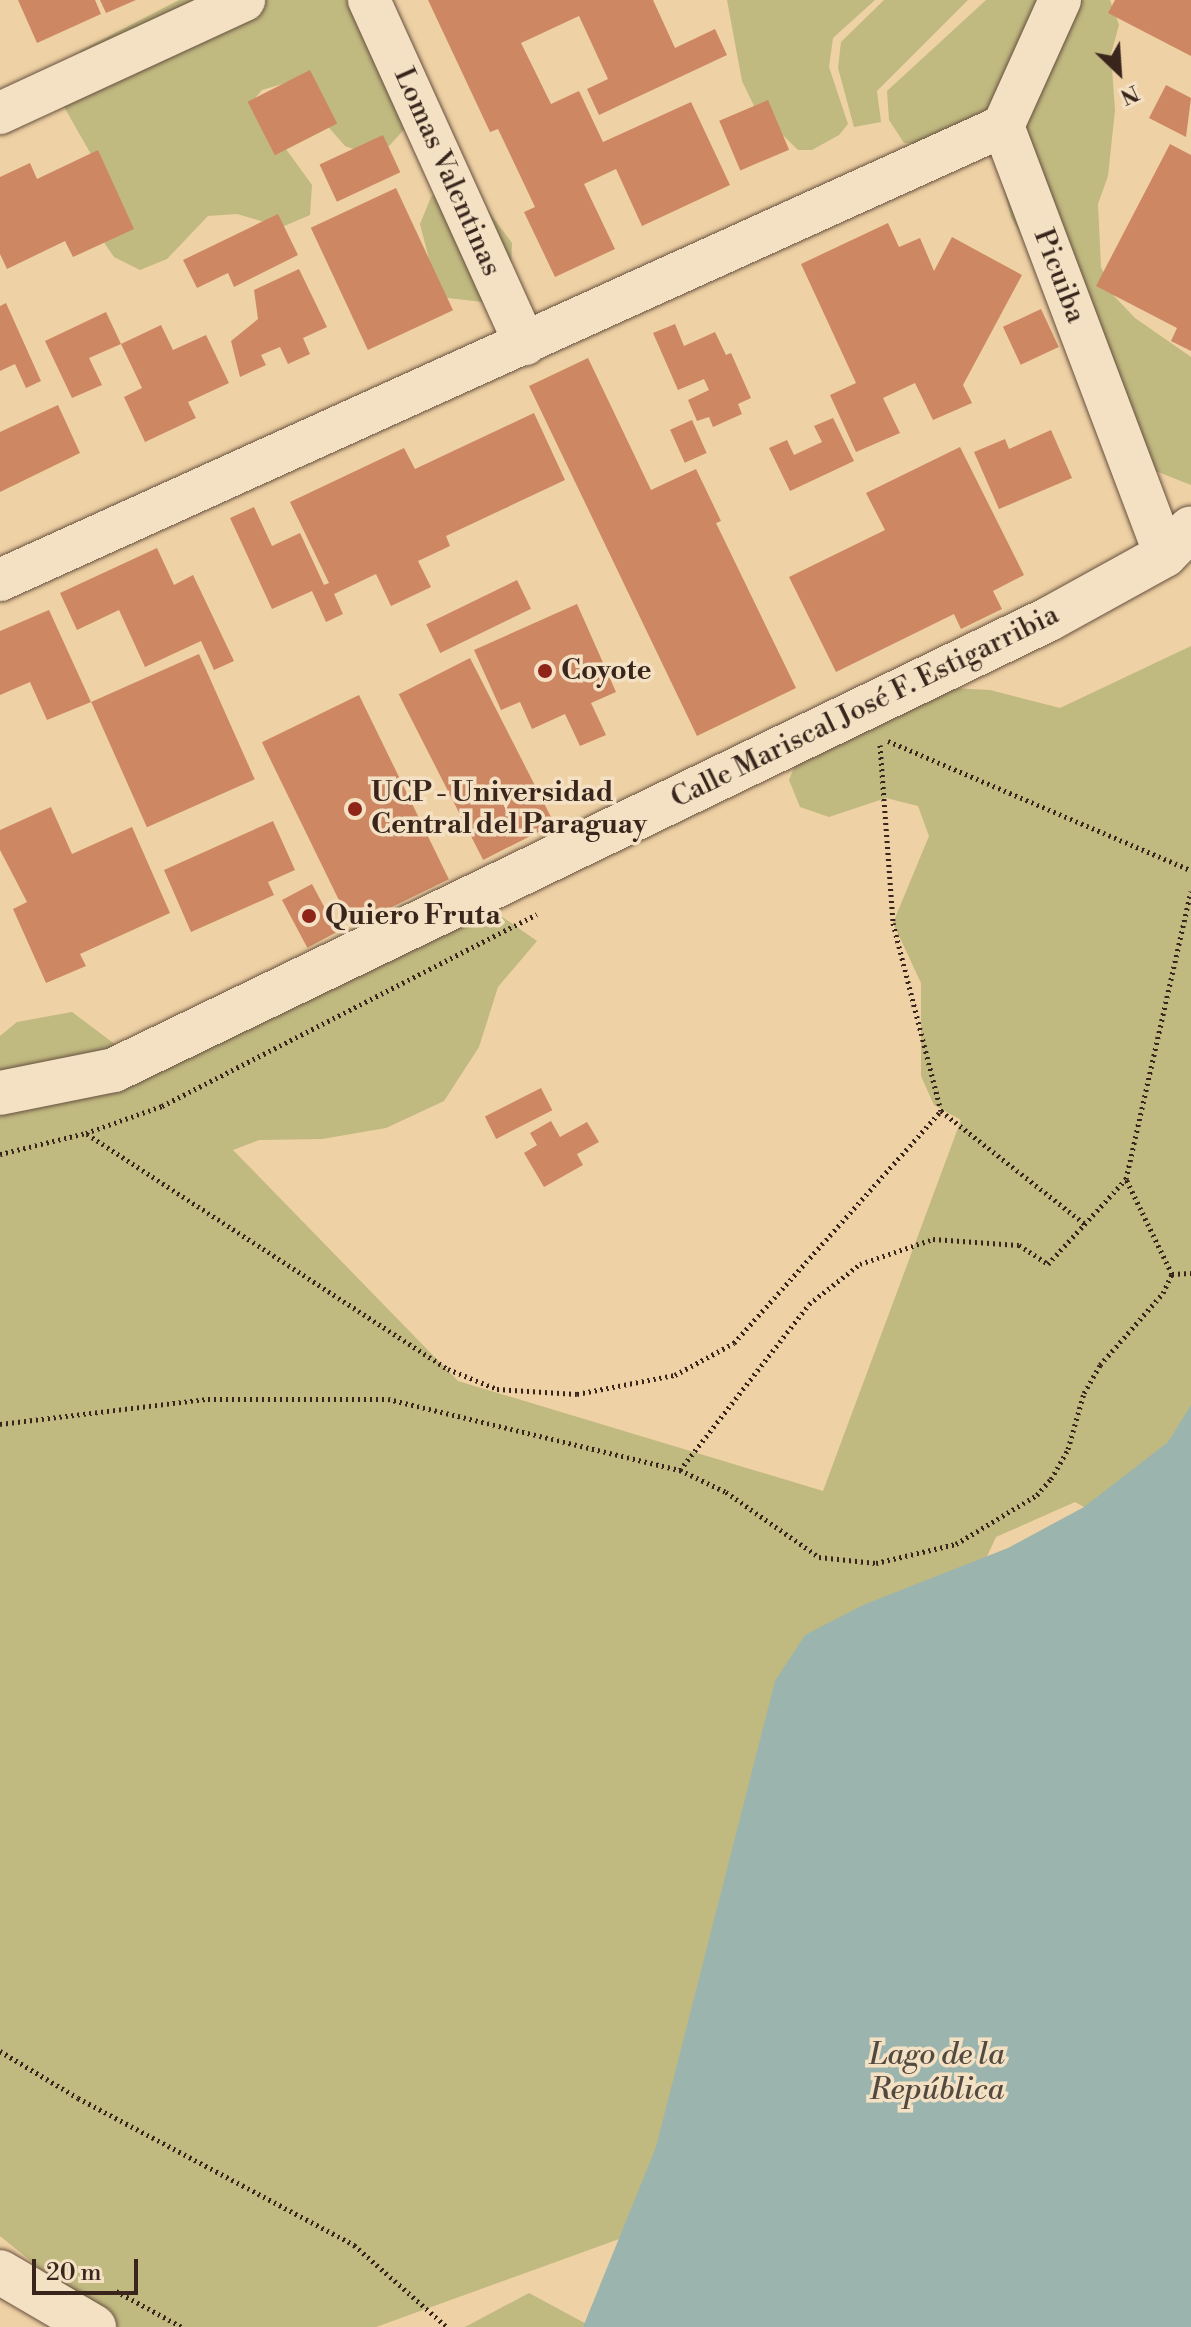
<!DOCTYPE html>
<html>
<head>
<meta charset="utf-8">
<style>
  body { margin:0 }
  #map { position:relative; width:1191px; height:2327px; overflow:hidden; background:#eed1a4; font-family:"Libre Bodoni",serif }
  div>[style] { position:absolute }
  .green>* { inset:0; background:#c0b980 }
  .water>* { inset:0; background:#9bb5ae }
  .building>* { inset:0; background:#cd8863; transform-origin:0 0 }
  .path>* { height:5px; margin-top:-2.5px; transform-origin:0; background:repeating-linear-gradient(90deg,#3a251d 0 2px,transparent 0 6px) }
  .roads { filter:drop-shadow(0 0 2px #67503f) drop-shadow(0 0 2px #67503f) }
  .minor>* { height:42px; margin:-21px; padding:0 21px; transform-origin:21px; border-radius:21px; background:#f4e1c4 }
  .tertiary>* { height:44px; margin:-22px; padding:0 22px; transform-origin:22px; border-radius:22px; background:#f4e1c4 }
  .dots>* { width:22px; height:22px; translate:-50% -50%; box-sizing:border-box; border:4px solid #f4e1c4; border-radius:50% }
  span { translate:-50% -50%; white-space:nowrap; text-align:center; line-height:1.15; -webkit-text-stroke:7px #f4e1c4; paint-order:stroke }
  .street-label { font-size:28px; color:#3a251d }
  .poi-label { font-size:28px; color:#3a251d; font-weight:700 }
  .left { translate:0 -50%; text-align:left }
  .water-label { font-size:30px; color:#524941; font-style:italic }
  .north { position:absolute; left:1079px; top:32px; width:80px; height:80px; -webkit-text-stroke:6px #f4e1c4; paint-order:stroke; rotate:155deg; font-size:22px; font-weight:700; line-height:32px; text-align:center; color:#3a251d }
  .north::after { content:''; display:block; margin:auto; width:28px; height:36px; background:#3a251d; clip-path:polygon(50% 0,100% 100%,50% 72%,0 100%) }
  .scale { position:absolute; left:32px; top:2259px; width:106px; height:36px; box-sizing:border-box; border:4px solid #3a251d; border-top:0; padding-left:10px; font-size:24px; line-height:28px; white-space:nowrap; color:#3a251d; -webkit-text-stroke:6px #f4e1c4; paint-order:stroke }
</style>
</head>
<body>
<div id="map">
  <div class="green">
    <i style="clip-path:polygon(179px 0,388px 0,409px 124px,389px 146px,359px 151px,345px 146px,289px 82px,262px 90px,252px 102px,312px 185px,310px 215px,282px 227px,237px 214px,208px 216px,167px 259px,140px 270px,114px 257px,105px 244px,92px 156px,63px 105px,80px 51px)"></i>
    <i style="clip-path:polygon(727px 0,875px 0,833px 38px,829px 67px,848px 124px,839px 135px,812px 150px,798px 150px,755px 108px,742px 81px)"></i>
    <i style="clip-path:polygon(884px 0,968px 0,877px 91px,881px 122px,854px 127px,838px 68px,841px 42px)"></i>
    <i style="clip-path:polygon(986px 0,1110px 0,1119px 25px,1111px 54px,1115px 110px,1108px 176px,1098px 204px,1101px 267px,1114px 296px,1135px 318px,1191px 357px,1191px 485px,1153px 470px,1011px 217px,989px 130px,932px 144px,904px 143px,889px 120px,887px 91px)"></i>
    <i style="clip-path:polygon(444px 189px,475px 193px,512px 243px,511px 271px,483px 302px,439px 297px,420px 224px,431px 197px)"></i>
    <i style="clip-path:polygon(1191px 646px,1191px 1471px,1084px 1507px,1075px 1502px,996px 1537px,680px 2217px,376px 2327px,112px 2327px,0 2236px,0 1036px,17px 1022px,72px 1012px,116px 1045px,491px 909px,537px 941px,498px 987px,479px 1047px,444px 1101px,386px 1128px,322px 1139px,259px 1140px,233px 1150px,458px 1381px,823px 1491px,961px 1120px,934px 1105px,921px 1076px,921px 983px,893px 923px,929px 836px,918px 806px,886px 798px,829px 817px,800px 807px,789px 780px,801px 751px,932px 687px,990px 690px,1060px 708px)"></i>
    <i style="clip-path:polygon(529px 2293px,592px 2327px,465px 2327px)"></i>
  </div>
  <div class="water">
    <i style="clip-path:polygon(1191px 1405px,1191px 2327px,583px 2327px,656px 2147px,775px 1681px,805px 1635px,863px 1605px,1008px 1548px,1084px 1507px,1168px 1442px)"></i>
  </div>
  <div class="building">
    <i style="clip-path:polygon(18px 0,95px 0,101px 14px,37px 43px)"></i>
    <i style="clip-path:polygon(100px 0,136px 0,106px 13px)"></i>
    <i style="clip-path:polygon(428px 0,653px 0,675px 48px,715px 29px,727px 55px,599px 115px,587px 89px,608px 79px,579px 16px,521px 43px,551px 104px,579px 91px,603px 142px,691px 102px,730px 185px,642px 226px,616px 169px,584px 184px,615px 249px,555px 277px,524px 212px,535px 207px,498px 129px,490px 132px)"></i>
    <i style="clip-path:polygon(1115px 0,1191px 0,1191px 56px,1108px 13px)"></i>
    <i style="left:310px;top:70px;width:60px;height:70px;rotate:63deg"></i>
    <i style="clip-path:polygon(1166px 85px,1191px 98px,1186px 137px,1149px 118px)"></i>
    <i style="left:768px;top:100px;width:54px;height:53px;rotate:67deg"></i>
    <i style="left:383px;top:135px;width:41px;height:70px;rotate:65deg"></i>
    <i style="clip-path:polygon(1170px 144px,1191px 155px,1191px 351px,1171px 341px,1177px 328px,1096px 286px)"></i>
    <i style="clip-path:polygon(98px 150px,134px 229px,73px 257px,65px 241px,7px 269px,0 254px,0 177px,30px 163px,37px 179px)"></i>
    <i style="left:396px;top:188px;width:135px;height:94px;rotate:65deg"></i>
    <i style="clip-path:polygon(278px 214px,298px 255px,234px 287px,228px 273px,197px 288px,183px 260px)"></i>
    <i style="clip-path:polygon(888px 223px,899px 247px,920px 238px,934px 271px,952px 237px,1022px 275px,963px 385px,972px 403px,933px 420px,915px 383px,883px 398px,900px 433px,856px 452px,830px 395px,856px 383px,801px 264px)"></i>
    <i style="clip-path:polygon(299px 269px,327px 327px,303px 338px,310px 354px,288px 364px,280px 347px,261px 355px,266px 365px,240px 377px,231px 341px,258px 319px,254px 290px)"></i>
    <i style="clip-path:polygon(6px 303px,41px 381px,26px 388px,15px 364px,0 371px,0 306px)"></i>
    <i style="left:1041px;top:309px;width:42px;height:42px;rotate:65deg"></i>
    <i style="clip-path:polygon(106px 312px,121px 344px,89px 358px,102px 385px,72px 398px,45px 341px)"></i>
    <i style="clip-path:polygon(675px 324px,684px 346px,715px 332px,726px 355px,731px 353px,751px 398px,738px 404px,742px 414px,713px 427px,709px 417px,697px 421px,688px 400px,709px 390px,704px 379px,678px 390px,653px 333px)"></i>
    <i style="clip-path:polygon(161px 325px,173px 350px,206px 335px,229px 383px,188px 402px,196px 418px,145px 442px,124px 397px,142px 388px,121px 344px)"></i>
    <i style="clip-path:polygon(588px 358px,651px 490px,696px 469px,721px 521px,716px 523px,796px 688px,697px 736px,529px 386px)"></i>
    <i style="clip-path:polygon(58px 405px,80px 453px,0 492px,0 432px)"></i>
    <i style="clip-path:polygon(534px 413px,565px 480px,446px 536px,450px 546px,418px 561px,431px 587px,391px 606px,376px 574px,334px 594px,343px 614px,326px 622px,312px 591px,272px 609px,230px 518px,254px 507px,272px 546px,300px 533px,324px 585px,329px 583px,290px 502px,404px 448px,415px 469px)"></i>
    <i style="clip-path:polygon(833px 418px,854px 461px,790px 491px,769px 448px,787px 440px,794px 455px,822px 442px,814px 426px)"></i>
    <i style="left:692px;top:420px;width:36px;height:24px;rotate:66deg"></i>
    <i style="clip-path:polygon(1051px 430px,1072px 478px,999px 509px,974px 452px,1005px 439px,1009px 449px)"></i>
    <i style="clip-path:polygon(960px 447px,1024px 575px,993px 591px,1002px 609px,961px 629px,954px 614px,836px 672px,789px 577px,885px 530px,866px 493px)"></i>
    <i style="clip-path:polygon(157px 548px,174px 585px,193px 575px,234px 661px,214px 670px,201px 641px,145px 667px,119px 610px,77px 630px,60px 593px)"></i>
    <i style="left:517px;top:580px;width:32px;height:101px;rotate:64deg"></i>
    <i style="clip-path:polygon(577px 604px,616px 692px,591px 703px,606px 735px,580px 746px,565px 714px,532px 729px,520px 702px,501px 710px,474px 650px)"></i>
    <i style="clip-path:polygon(49px 610px,91px 702px,47px 720px,30px 682px,0 695px,0 631px)"></i>
    <i style="left:199px;top:654px;width:137px;height:118px;rotate:66deg"></i>
    <i style="left:470px;top:658px;width:186px;height:80px;rotate:63deg"></i>
    <i style="left:359px;top:695px;width:205px;height:108px;rotate:64deg"></i>
    <i style="clip-path:polygon(51px 807px,72px 854px,132px 827px,170px 913px,80px 954px,86px 966px,46px 983px,13px 909px,27px 902px,0 850px,0 830px)"></i>
    <i style="clip-path:polygon(273px 821px,295px 870px,268px 882px,274px 895px,191px 932px,164px 870px)"></i>
    <i style="left:312px;top:884px;width:54px;height:34px;rotate:62deg"></i>
    <i style="left:541px;top:1088px;width:25px;height:63px;rotate:63deg"></i>
    <i style="clip-path:polygon(551px 1121px,560px 1137px,587px 1122px,599px 1142px,577px 1154px,583px 1165px,544px 1187px,524px 1153px,537px 1145px,530px 1133px)"></i>
  </div>
  <div class="path">
    <i style="left:888px;top:741px;width:329px;rotate:23.1deg"></i>
    <i style="left:880px;top:745px;width:178px;rotate:85.8deg"></i>
    <i style="left:893px;top:923px;width:194px;rotate:75.7deg"></i>
    <i style="left:941px;top:1111px;width:183px;rotate:38.1deg"></i>
    <i style="left:87px;top:1134px;width:431px;rotate:33.1deg"></i>
    <i style="left:448px;top:1369px;width:53px;rotate:22.2deg"></i>
    <i style="left:497px;top:1389px;width:80px;rotate:3.6deg"></i>
    <i style="left:577px;top:1394px;width:100px;rotate:-11deg"></i>
    <i style="left:675px;top:1375px;width:67px;rotate:-28.5deg"></i>
    <i style="left:734px;top:1343px;width:311px;rotate:-48.3deg"></i>
    <i style="left:0;top:1154px;width:89px;rotate:-13.7deg"></i>
    <i style="left:86px;top:1133px;width:81px;rotate:-19.6deg"></i>
    <i style="left:162px;top:1106px;width:421px;rotate:-27.1deg"></i>
    <i style="left:1172px;top:1274px;width:19px;rotate:-3deg"></i>
    <i style="left:0;top:1424px;width:209px;rotate:-6.9deg"></i>
    <i style="left:208px;top:1399px;width:180px"></i>
    <i style="left:388px;top:1399px;width:301px;rotate:13.7deg"></i>
    <i style="left:680px;top:1470px;width:51px;rotate:25.6deg"></i>
    <i style="left:726px;top:1492px;width:113px;rotate:35deg"></i>
    <i style="left:819px;top:1557px;width:57px;rotate:6deg"></i>
    <i style="left:876px;top:1563px;width:82px;rotate:-13.4deg"></i>
    <i style="left:956px;top:1544px;width:95px;rotate:-31.2deg"></i>
    <i style="left:1037px;top:1495px;width:21px;rotate:-49deg"></i>
    <i style="left:1051px;top:1479px;width:34px;rotate:-60deg"></i>
    <i style="left:1068px;top:1449px;width:58px;rotate:-74.1deg"></i>
    <i style="left:1084px;top:1393px;width:32px;rotate:-60deg"></i>
    <i style="left:1100px;top:1365px;width:96px;rotate:-48.8deg"></i>
    <i style="left:1163px;top:1293px;width:21px;rotate:-65deg"></i>
    <i style="left:1172px;top:1274px;width:106px;rotate:-115.8deg"></i>
    <i style="left:1126px;top:1179px;width:295px;rotate:-77.3deg"></i>
    <i style="left:680px;top:1470px;width:210px;rotate:-52.1deg"></i>
    <i style="left:809px;top:1304px;width:65px;rotate:-38.1deg"></i>
    <i style="left:860px;top:1264px;width:77px;rotate:-18.9deg"></i>
    <i style="left:933px;top:1239px;width:86px;rotate:4deg"></i>
    <i style="left:1019px;top:1245px;width:35px;rotate:33deg"></i>
    <i style="left:1048px;top:1264px;width:115px;rotate:-47.5deg"></i>
    <i style="left:0;top:2051px;width:91px;rotate:31.1deg"></i>
    <i style="left:78px;top:2098px;width:313px;rotate:28deg"></i>
    <i style="left:354px;top:2245px;width:124px;rotate:41.4deg"></i>
    <i style="left:116px;top:2291px;width:75px;rotate:28.6deg"></i>
  </div>
  <div class="roads">
    <div class="minor">
      <i style="left:369px;top:0;width:378px;rotate:65.6deg"></i>
      <i style="left:1060px;top:0;width:138px;rotate:114.3deg"></i>
      <i style="left:1003px;top:126px;width:459px;rotate:69.3deg"></i>
      <i style="left:0;top:113px;width:269px;rotate:-24.8deg"></i>
      <i style="left:0;top:580px;width:1101px;rotate:-24.35deg"></i>
    </div>
    <div class="tertiary">
      <i style="left:0;top:1093px;width:116px;rotate:-11.4deg"></i>
      <i style="left:114px;top:1070px;width:1038px;rotate:-25.75deg"></i>
      <i style="left:1049px;top:619px;width:132px;rotate:-28.9deg"></i>
      <i style="left:1165px;top:555px;width:37px;rotate:-46deg"></i>
      <i style="left:0;top:2272px;width:109px;rotate:30.3deg"></i>
    </div>
  </div>
  <div class="dots">
    <i style="left:545px;top:671px;background:#8f2418"></i>
    <i style="left:355px;top:809px;background:#8f2418"></i>
    <i style="left:309px;top:916px;background:#8f2418"></i>
  </div>
  <div class="street-label">
    <span style="left:447px;top:172px;rotate:66deg">Lomas Valentinas</span>
    <span style="left:1059px;top:276px;rotate:69deg">Picuiba</span>
    <span style="left:865px;top:707px;rotate:-26deg">Calle Mariscal José F. Estigarribia</span>
  </div>
  <div class="poi-label">
    <span class="left" style="left:561px;top:671px">Coyote</span>
    <span class="left" style="left:371px;top:809px">UCP - Universidad<br>Central del Paraguay</span>
    <span class="left" style="left:325px;top:916px">Quiero Fruta</span>
  </div>
  <div class="water-label">
    <span style="left:937px;top:2072px">Lago de la<br>República</span>
  </div>
  <div class="north">N</div>
  <div class="scale">20 m</div>
</div>
</body>
</html>
